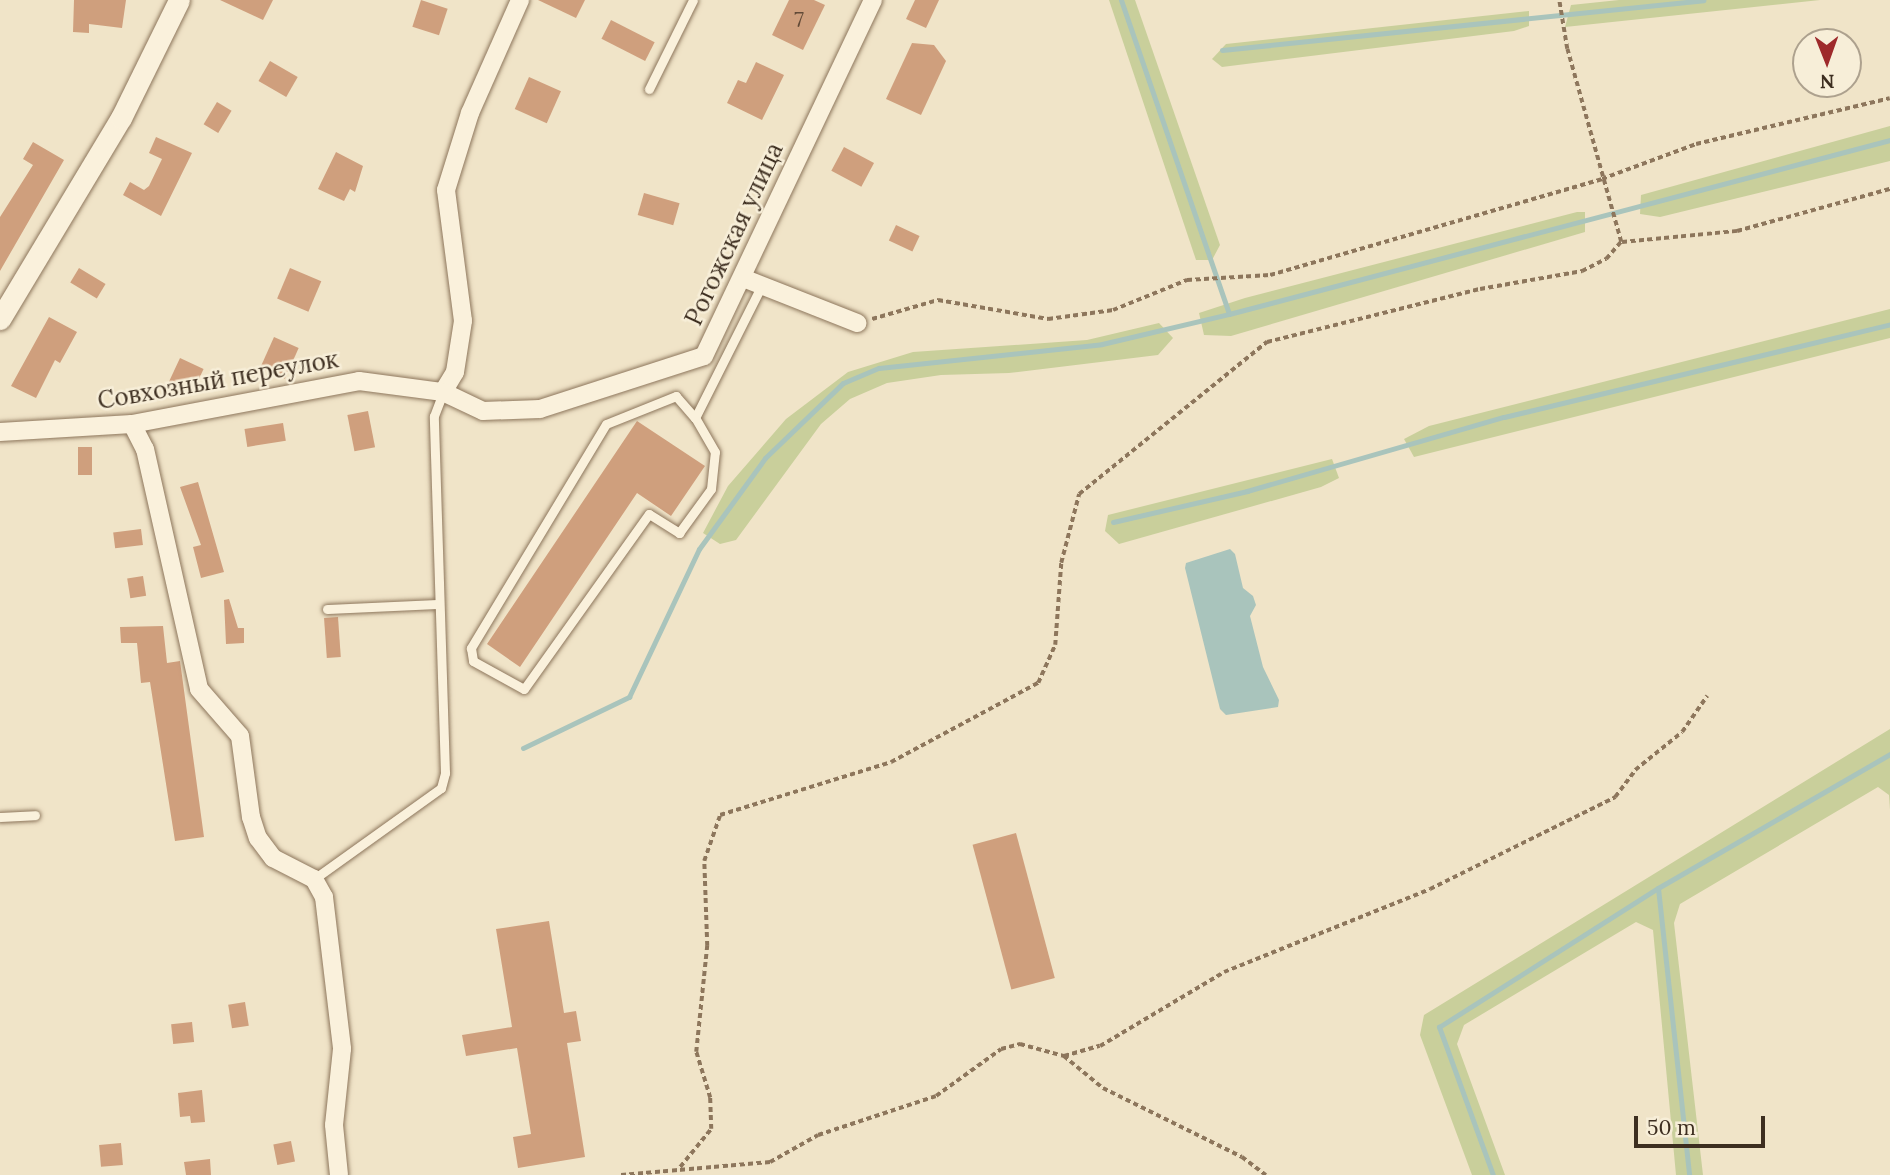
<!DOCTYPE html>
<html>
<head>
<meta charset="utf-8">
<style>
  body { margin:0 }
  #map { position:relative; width:1890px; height:1175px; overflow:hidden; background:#f0e4c8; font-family:Lora,serif }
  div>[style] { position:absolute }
  .green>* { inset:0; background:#c9cf9b }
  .water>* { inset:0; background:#a9c4bc }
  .stream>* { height:5px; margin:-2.5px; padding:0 2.5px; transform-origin:2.5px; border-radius:2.5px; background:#a9c4bc }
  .building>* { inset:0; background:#cf9f7d; transform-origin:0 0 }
  .path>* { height:3.5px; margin-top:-1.75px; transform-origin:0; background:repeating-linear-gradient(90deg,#8d765c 0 5px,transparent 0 8.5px) }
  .roads { filter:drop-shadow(0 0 2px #8d765c) drop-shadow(0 0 2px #8d765c) }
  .service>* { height:9px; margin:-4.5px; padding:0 4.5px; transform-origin:4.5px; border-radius:4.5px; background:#faf1dc }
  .minor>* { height:18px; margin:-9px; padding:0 9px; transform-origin:9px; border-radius:9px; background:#faf1dc }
  .tertiary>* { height:21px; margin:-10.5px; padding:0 10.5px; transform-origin:10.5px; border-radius:10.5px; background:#faf1dc }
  span { translate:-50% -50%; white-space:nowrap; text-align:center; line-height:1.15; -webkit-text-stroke:5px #f7eed8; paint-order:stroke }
  .number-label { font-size:21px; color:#624a37 }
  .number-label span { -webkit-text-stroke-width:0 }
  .street-label { font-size:24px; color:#3d2e20 }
  .north { position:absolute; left:1792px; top:28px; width:70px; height:70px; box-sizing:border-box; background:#f7eed8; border:2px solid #ada18e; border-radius:50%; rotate:179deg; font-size:19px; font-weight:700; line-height:28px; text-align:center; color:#3d2e20 }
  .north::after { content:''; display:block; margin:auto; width:24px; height:32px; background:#9e2a2b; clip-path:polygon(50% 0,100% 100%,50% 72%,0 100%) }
  .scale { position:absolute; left:1634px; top:1116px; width:131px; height:32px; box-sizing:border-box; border:4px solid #3d2e20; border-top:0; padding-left:9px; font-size:21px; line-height:24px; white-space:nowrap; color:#3d2e20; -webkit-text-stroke:5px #f7eed8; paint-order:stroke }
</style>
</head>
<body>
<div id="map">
  <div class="green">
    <i style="clip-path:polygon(1109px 0,1135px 0,1220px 245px,1212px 260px,1196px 260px)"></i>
    <i style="clip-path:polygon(1619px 0,1820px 0,1565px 27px,1571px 5px)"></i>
    <i style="clip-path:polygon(1529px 11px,1529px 26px,1514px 31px,1222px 67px,1212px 59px,1226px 44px)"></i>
    <i style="clip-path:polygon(1890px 126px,1890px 161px,1660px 217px,1640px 214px,1641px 195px)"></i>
    <i style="clip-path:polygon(1577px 212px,1585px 212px,1585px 232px,1231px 336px,1204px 335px,1199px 313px,1245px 298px)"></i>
    <i style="clip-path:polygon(1890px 309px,1890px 338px,1414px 457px,1404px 439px,1429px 426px)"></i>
    <i style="clip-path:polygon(1159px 323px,1173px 338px,1158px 355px,1009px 373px,941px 375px,887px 383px,850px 399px,821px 424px,736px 540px,720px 544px,703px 533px,728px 486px,786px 419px,848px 372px,913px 352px,1087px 340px)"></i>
    <i style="clip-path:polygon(1332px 459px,1339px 478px,1321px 487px,1119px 544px,1105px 531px,1108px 515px)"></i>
    <i style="clip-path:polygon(1890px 729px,1890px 810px,1889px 795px,1878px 787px,1680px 904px,1674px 923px,1703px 1175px,1676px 1175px,1653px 930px,1636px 922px,1464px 1025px,1457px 1044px,1505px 1175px,1472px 1175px,1420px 1035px,1424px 1015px)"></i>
  </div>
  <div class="water">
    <i style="clip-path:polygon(1230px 549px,1235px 554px,1243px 588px,1253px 596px,1256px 605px,1250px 616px,1263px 667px,1279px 700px,1278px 707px,1226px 715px,1220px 709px,1185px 568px,1186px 563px)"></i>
  </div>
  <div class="stream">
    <i style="left:1121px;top:0;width:332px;rotate:71deg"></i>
    <i style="left:1222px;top:50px;width:484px;rotate:-5.9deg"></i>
    <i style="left:1113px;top:522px;width:138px;rotate:-13deg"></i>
    <i style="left:1247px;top:491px;width:267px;rotate:-16.1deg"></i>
    <i style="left:1504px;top:417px;width:397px;rotate:-13.5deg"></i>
    <i style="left:523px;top:748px;width:118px;rotate:-25.7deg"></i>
    <i style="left:629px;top:697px;width:164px;rotate:-64.7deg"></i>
    <i style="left:699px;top:549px;width:112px;rotate:-54deg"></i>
    <i style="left:765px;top:458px;width:108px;rotate:-43.9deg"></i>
    <i style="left:843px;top:383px;width:39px;rotate:-23deg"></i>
    <i style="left:879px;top:368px;width:224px;rotate:-6.1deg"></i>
    <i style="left:1102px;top:344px;width:130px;rotate:-13.3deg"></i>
    <i style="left:1229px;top:314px;width:684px;rotate:-14.75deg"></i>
    <i style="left:1658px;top:888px;width:289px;rotate:83.8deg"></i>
    <i style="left:1493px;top:1175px;width:158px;rotate:-110deg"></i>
    <i style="left:1439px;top:1027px;width:259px;rotate:-32.4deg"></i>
    <i style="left:1658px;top:888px;width:268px;rotate:-30deg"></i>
  </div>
  <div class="building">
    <i style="clip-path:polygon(74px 0,126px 0,122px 28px,89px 24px,89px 33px,73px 32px)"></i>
    <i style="clip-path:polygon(220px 0,273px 0,263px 20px)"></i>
    <i style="left:421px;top:0;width:28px;height:28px;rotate:18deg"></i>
    <i style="clip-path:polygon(538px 0,585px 0,576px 18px)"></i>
    <i style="clip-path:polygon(789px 0,814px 0,825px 5px,803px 50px,772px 35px)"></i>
    <i style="clip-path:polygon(915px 0,939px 0,926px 28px,906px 19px)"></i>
    <i style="left:611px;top:20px;width:49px;height:21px;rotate:27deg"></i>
    <i style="clip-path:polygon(912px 43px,934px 45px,946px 61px,921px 115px,886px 99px)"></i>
    <i style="left:270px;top:61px;width:32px;height:23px;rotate:30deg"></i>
    <i style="clip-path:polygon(756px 62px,784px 75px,762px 120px,727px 103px,738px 80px,746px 83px)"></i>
    <i style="left:529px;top:77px;width:35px;height:35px;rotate:24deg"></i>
    <i style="left:217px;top:102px;width:17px;height:26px;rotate:31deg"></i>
    <i style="clip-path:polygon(156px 137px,192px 153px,161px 216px,123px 195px,130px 182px,144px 190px,149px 186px,162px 159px,149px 153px)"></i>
    <i style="clip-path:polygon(33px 142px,64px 160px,0 271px,0 217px,33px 165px,23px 159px)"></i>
    <i style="left:844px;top:147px;width:34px;height:27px;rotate:28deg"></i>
    <i style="clip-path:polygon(336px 152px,363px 166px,355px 192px,350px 189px,344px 201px,318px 189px)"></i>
    <i style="left:644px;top:193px;width:37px;height:23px;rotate:16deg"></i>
    <i style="left:896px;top:225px;width:26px;height:17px;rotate:25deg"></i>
    <i style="left:79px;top:268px;width:31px;height:17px;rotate:31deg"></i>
    <i style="left:290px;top:268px;width:34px;height:33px;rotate:23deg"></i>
    <i style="clip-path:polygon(49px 317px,77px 332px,60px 363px,55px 360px,36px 398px,11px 386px)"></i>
    <i style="left:274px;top:337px;width:27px;height:34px;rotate:24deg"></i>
    <i style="left:180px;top:358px;width:26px;height:27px;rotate:25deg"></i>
    <i style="left:368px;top:411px;width:37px;height:21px;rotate:79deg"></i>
    <i style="clip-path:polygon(637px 421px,705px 466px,671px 516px,637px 493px,520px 667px,487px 644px)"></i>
    <i style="left:283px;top:423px;width:18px;height:39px;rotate:81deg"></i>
    <i style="left:78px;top:447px;width:14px;height:28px"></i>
    <i style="clip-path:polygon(198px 482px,224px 572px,201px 578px,193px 547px,201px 545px,180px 487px)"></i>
    <i style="left:141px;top:529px;width:16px;height:28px;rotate:83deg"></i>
    <i style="left:143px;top:576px;width:20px;height:16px;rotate:81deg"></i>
    <i style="clip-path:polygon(229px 599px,238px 628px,244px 628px,244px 643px,226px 644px,224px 600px)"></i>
    <i style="left:338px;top:617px;width:40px;height:14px;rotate:86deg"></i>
    <i style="clip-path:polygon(163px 626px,167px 663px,180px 661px,204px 837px,175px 841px,150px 682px,141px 683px,137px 643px,121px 643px,120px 627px)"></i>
    <i style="left:1016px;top:833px;width:150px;height:45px;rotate:75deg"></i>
    <i style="clip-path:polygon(549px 921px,564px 1013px,576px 1011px,581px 1041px,567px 1043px,585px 1157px,518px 1168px,513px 1137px,531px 1134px,517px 1048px,466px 1056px,462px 1035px,512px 1027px,496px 929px)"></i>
    <i style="left:245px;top:1002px;width:24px;height:17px;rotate:81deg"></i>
    <i style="left:192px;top:1022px;width:20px;height:21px;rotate:84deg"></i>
    <i style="clip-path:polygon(202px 1090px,205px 1122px,191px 1123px,190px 1116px,180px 1117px,178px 1093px)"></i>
    <i style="left:291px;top:1141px;width:21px;height:18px;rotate:79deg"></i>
    <i style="left:121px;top:1143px;width:22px;height:22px;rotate:85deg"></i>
    <i style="clip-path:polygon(210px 1159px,211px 1175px,186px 1175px,184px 1162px)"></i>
  </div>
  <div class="path">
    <i style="left:1622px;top:242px;width:116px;rotate:-5.5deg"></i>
    <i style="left:1737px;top:231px;width:159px;rotate:-15.4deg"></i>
    <i style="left:872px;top:319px;width:69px;rotate:-16.1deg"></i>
    <i style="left:938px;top:300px;width:112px;rotate:9.8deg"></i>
    <i style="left:1048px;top:319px;width:66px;rotate:-7.9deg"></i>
    <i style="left:1113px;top:310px;width:80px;rotate:-22.1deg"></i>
    <i style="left:1187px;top:280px;width:83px;rotate:-3.4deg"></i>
    <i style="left:1270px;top:275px;width:346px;rotate:-16.1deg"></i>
    <i style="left:1602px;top:179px;width:100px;rotate:-20.4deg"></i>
    <i style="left:1696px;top:144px;width:199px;rotate:-13.3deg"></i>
    <i style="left:1064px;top:1056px;width:37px;rotate:-16deg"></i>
    <i style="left:1100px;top:1046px;width:144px;rotate:-30.8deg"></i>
    <i style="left:1224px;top:972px;width:222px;rotate:-21.9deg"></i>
    <i style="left:1430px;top:889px;width:207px;rotate:-26.4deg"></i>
    <i style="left:1615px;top:797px;width:34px;rotate:-53deg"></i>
    <i style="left:1635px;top:770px;width:60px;rotate:-39deg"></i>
    <i style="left:1682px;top:732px;width:44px;rotate:-55.2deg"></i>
    <i style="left:680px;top:1167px;width:49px;rotate:-50.8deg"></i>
    <i style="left:711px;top:1129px;width:31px;rotate:-92deg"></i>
    <i style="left:710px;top:1098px;width:48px;rotate:-106.9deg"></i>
    <i style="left:696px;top:1052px;width:107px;rotate:-84.1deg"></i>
    <i style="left:707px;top:946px;width:85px;rotate:-92deg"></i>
    <i style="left:704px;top:861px;width:49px;rotate:-70.8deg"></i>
    <i style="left:720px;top:815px;width:179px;rotate:-17.2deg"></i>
    <i style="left:891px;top:762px;width:167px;rotate:-28.3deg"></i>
    <i style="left:1038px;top:683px;width:42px;rotate:-65.9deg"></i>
    <i style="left:1055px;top:645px;width:82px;rotate:-85.8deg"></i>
    <i style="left:1061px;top:563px;width:71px;rotate:-75.4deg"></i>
    <i style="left:1079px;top:494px;width:242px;rotate:-39deg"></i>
    <i style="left:1267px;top:342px;width:219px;rotate:-14deg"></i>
    <i style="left:1480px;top:289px;width:104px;rotate:-10deg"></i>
    <i style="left:1582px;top:271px;width:27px;rotate:-27deg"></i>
    <i style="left:1606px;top:259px;width:23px;rotate:-49deg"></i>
    <i style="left:1621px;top:242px;width:200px;rotate:-105.6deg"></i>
    <i style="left:1567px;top:49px;width:50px;rotate:-99.3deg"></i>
    <i style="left:621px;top:1175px;width:150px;rotate:-5deg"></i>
    <i style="left:770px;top:1162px;width:55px;rotate:-29.4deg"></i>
    <i style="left:818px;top:1135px;width:124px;rotate:-18.3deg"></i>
    <i style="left:936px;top:1096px;width:80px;rotate:-35.9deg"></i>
    <i style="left:1001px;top:1049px;width:20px;rotate:-15deg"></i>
    <i style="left:1020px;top:1044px;width:46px;rotate:15.3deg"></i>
    <i style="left:1064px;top:1056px;width:50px;rotate:39.4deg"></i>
    <i style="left:1103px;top:1088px;width:155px;rotate:26.4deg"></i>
    <i style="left:1242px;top:1157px;width:30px;rotate:37deg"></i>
  </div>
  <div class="roads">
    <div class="service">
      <i style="left:649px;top:89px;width:99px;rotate:-63.7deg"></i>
      <i style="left:695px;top:418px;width:29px;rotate:-131deg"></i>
      <i style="left:676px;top:396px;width:75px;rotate:158.2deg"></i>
      <i style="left:606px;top:424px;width:262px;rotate:121.1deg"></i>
      <i style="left:471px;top:648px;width:13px;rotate:81deg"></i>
      <i style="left:473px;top:661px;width:58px;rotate:28.8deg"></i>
      <i style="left:524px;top:689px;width:215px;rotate:-54.5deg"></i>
      <i style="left:649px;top:514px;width:36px;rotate:32deg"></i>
      <i style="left:679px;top:533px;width:54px;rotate:-54deg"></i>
      <i style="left:711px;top:489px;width:37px;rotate:-84deg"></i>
      <i style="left:715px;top:452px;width:39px;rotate:-120deg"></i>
      <i style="left:695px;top:418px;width:149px;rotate:-63.3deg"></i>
      <i style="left:327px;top:609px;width:111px;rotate:-2.6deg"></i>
      <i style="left:0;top:817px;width:35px;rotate:-3deg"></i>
      <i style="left:314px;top:879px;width:156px;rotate:-35.6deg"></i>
      <i style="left:441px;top:788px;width:16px;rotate:-75deg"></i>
      <i style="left:445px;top:773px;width:357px;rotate:-91.8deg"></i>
      <i style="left:434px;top:416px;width:26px;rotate:-69deg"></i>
    </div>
    <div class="minor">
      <i style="left:743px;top:278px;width:123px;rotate:21.5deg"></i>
      <i style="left:443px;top:392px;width:23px;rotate:-59deg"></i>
      <i style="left:455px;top:372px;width:52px;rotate:-81.1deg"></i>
      <i style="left:463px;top:321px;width:132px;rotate:-97.4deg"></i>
      <i style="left:446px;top:190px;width:81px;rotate:-72.7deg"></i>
      <i style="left:470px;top:113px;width:124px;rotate:-66.1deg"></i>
      <i style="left:132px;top:424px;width:28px;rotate:63deg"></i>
      <i style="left:145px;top:449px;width:246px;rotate:77.3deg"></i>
      <i style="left:199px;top:689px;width:62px;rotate:48.9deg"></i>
      <i style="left:240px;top:736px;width:82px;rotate:82.3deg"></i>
      <i style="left:251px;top:817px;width:22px;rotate:72deg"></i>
      <i style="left:258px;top:838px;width:25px;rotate:53deg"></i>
      <i style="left:273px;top:858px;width:46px;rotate:27.1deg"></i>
      <i style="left:314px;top:879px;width:21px;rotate:61deg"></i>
      <i style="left:324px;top:897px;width:153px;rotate:83.2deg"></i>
      <i style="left:342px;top:1049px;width:76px;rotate:96deg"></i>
      <i style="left:334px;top:1125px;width:50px;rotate:84.3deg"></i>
      <i style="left:0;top:432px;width:132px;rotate:-3.5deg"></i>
      <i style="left:132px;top:424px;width:231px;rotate:-10.7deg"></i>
      <i style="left:359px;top:381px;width:85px;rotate:7.5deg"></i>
      <i style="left:443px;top:392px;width:44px;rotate:25.4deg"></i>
      <i style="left:483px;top:411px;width:57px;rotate:-2deg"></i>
      <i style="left:540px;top:409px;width:172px;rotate:-17.9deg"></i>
      <i style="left:704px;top:356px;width:394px;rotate:-64.6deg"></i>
    </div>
    <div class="tertiary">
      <i style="left:0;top:319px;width:235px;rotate:-59deg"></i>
      <i style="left:121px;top:118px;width:131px;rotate:-63.8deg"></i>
    </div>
  </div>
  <div class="number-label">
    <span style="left:799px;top:20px">7</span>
  </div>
  <div class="street-label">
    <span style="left:734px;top:234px;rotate:-65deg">Рогожская улица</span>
    <span style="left:218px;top:380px;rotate:-10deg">Совхозный переулок</span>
  </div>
  <div class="north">N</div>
  <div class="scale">50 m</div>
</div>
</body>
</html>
